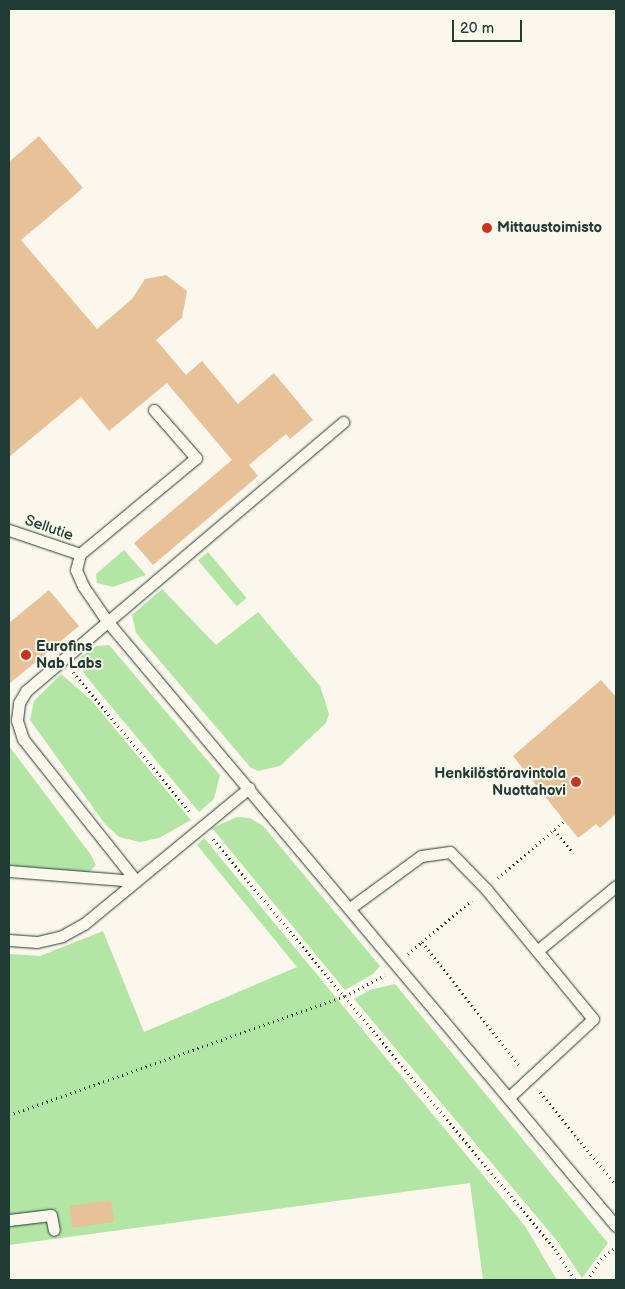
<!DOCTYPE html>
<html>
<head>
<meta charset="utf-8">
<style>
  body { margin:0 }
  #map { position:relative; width:625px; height:1289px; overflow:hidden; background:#fbf7ec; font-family:"Balsamiq Sans",sans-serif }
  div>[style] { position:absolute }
  .green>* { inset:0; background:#b3e5a5; transform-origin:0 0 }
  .building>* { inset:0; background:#e7c298; transform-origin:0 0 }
  .path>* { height:3px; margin-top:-1.5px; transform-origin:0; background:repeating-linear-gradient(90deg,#1f3d34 0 1px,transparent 0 5px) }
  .roads { filter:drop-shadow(0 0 1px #1f3d34) drop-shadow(0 0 1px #1f3d34) }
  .lane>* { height:11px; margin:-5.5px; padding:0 5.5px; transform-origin:5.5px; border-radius:5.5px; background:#fbf7ec }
  .dots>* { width:14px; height:14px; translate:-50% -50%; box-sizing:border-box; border:2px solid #fbf7ec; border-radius:50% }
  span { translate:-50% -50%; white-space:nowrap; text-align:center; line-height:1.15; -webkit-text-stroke:4px #fbf7ec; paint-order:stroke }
  .poi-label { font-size:15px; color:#1f3d34; font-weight:700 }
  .left { translate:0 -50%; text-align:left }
  .right { translate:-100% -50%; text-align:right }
  .street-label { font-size:15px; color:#1f3d34 }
  .frame { position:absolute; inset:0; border:10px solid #1f3d34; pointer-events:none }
  .scale { position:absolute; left:452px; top:20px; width:70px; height:22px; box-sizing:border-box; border:2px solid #1f3d34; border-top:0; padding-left:6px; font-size:15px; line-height:18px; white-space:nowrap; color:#1f3d34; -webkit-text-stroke:4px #fbf7ec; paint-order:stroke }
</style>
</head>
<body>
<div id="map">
  <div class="green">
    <i style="clip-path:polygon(124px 550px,146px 575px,113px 587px,97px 583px,96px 574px)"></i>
    <i style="left:208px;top:552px;width:60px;height:13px;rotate:50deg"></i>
    <i style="clip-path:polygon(162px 589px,216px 645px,258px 612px,320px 686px,329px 714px,326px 723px,280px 766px,258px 771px,251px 768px,136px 633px,132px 615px)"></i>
    <i style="clip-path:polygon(109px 645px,220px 775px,214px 799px,199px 812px,85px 675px,78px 659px,96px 646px)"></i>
    <i style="clip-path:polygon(61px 674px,91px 700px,191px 820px,159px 838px,140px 842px,119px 837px,105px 824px,30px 720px,34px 701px)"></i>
    <i style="clip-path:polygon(9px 746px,91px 855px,96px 865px,88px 873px,9px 865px)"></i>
    <i style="clip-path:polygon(237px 817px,250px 818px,263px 826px,380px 966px,373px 974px,345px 990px,212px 828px)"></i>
    <i style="clip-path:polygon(204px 838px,525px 1226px,557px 1280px,483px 1280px,470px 1183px,9px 1245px,9px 954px,40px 956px,103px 931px,144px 1032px,297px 967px,197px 845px)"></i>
    <i style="clip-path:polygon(395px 984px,608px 1243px,582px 1278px,558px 1242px,354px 999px,370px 990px)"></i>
  </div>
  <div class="building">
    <i style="clip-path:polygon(39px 136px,83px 188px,21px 240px,97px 329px,132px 299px,145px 279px,166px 275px,187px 291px,182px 318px,156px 340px,186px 375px,202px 361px,238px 404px,274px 373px,313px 420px,290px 439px,286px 434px,249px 465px,258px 476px,153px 565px,134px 543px,232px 460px,167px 383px,109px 431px,81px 397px,9px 457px,9px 162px)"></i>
    <i style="clip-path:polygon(49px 590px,79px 626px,9px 684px,9px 623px)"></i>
    <i style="clip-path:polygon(601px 680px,616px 697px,616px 814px,600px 828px,596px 824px,578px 838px,513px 756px)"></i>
    <i style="left:111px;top:1200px;width:22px;height:42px;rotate:82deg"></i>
  </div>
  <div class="path">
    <i style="left:73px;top:672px;width:184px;rotate:50.1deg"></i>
    <i style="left:554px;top:830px;width:30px;rotate:50deg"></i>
    <i style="left:213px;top:839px;width:534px;rotate:50.17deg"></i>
    <i style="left:555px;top:1249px;width:37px;rotate:57deg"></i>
    <i style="left:498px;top:878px;width:87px;rotate:-40.8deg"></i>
    <i style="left:422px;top:942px;width:65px;rotate:-40deg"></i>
    <i style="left:408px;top:954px;width:18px;rotate:-41deg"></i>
    <i style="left:422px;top:942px;width:157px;rotate:51.7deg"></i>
    <i style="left:540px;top:1092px;width:120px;rotate:50.7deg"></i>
    <i style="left:9px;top:1115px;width:356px;rotate:-19.5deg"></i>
    <i style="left:345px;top:996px;width:45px;rotate:-27.7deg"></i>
    <i style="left:587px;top:1280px;width:25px;rotate:-56deg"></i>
    <i style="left:601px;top:1259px;width:19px;rotate:-39deg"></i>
  </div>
  <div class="roads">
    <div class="lane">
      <i style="left:154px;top:410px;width:64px;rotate:48.8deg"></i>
      <i style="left:196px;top:458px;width:151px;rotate:140.4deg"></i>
      <i style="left:80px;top:554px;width:16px;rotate:104deg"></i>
      <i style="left:76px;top:570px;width:17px;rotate:66deg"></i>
      <i style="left:83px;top:586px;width:42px;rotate:55.6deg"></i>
      <i style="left:107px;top:621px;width:791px;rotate:49.93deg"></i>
      <i style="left:9px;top:530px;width:75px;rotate:18.7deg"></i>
      <i style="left:9px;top:871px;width:127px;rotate:4.5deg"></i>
      <i style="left:136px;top:881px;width:181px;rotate:-128.5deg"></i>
      <i style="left:23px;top:739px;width:20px;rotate:-108deg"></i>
      <i style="left:17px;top:720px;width:17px;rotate:-83deg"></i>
      <i style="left:19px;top:703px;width:14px;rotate:-60deg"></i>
      <i style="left:26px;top:691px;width:416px;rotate:-40.3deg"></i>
      <i style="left:350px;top:908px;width:88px;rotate:-36.2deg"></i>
      <i style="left:421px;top:856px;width:29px;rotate:-8deg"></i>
      <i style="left:450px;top:852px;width:52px;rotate:45.8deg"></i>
      <i style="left:486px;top:889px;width:168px;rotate:50.5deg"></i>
      <i style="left:593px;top:1019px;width:113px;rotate:137.1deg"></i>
      <i style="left:9px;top:940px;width:28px;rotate:4deg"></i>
      <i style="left:37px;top:942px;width:26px;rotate:-13deg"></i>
      <i style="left:62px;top:936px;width:25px;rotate:-29deg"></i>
      <i style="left:84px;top:924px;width:214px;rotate:-39.5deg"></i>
      <i style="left:537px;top:951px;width:102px;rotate:-39.4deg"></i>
      <i style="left:9px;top:1220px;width:42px;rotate:-6.8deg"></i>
      <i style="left:51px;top:1215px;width:15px;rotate:79deg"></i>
    </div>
  </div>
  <div class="dots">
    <i style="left:487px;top:228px;background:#c8321e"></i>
    <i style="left:26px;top:655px;background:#c8321e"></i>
    <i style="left:576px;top:782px;background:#c8321e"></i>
  </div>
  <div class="poi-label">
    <span class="left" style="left:497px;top:228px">Mittaustoimisto</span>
    <span class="left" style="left:36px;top:655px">Eurofins<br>Nab Labs</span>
    <span class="right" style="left:566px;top:782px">Henkilöstöravintola<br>Nuottahovi</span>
  </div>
  <div class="street-label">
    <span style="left:49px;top:528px;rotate:19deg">Sellutie</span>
  </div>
  <div class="frame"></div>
  <div class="scale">20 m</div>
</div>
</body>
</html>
